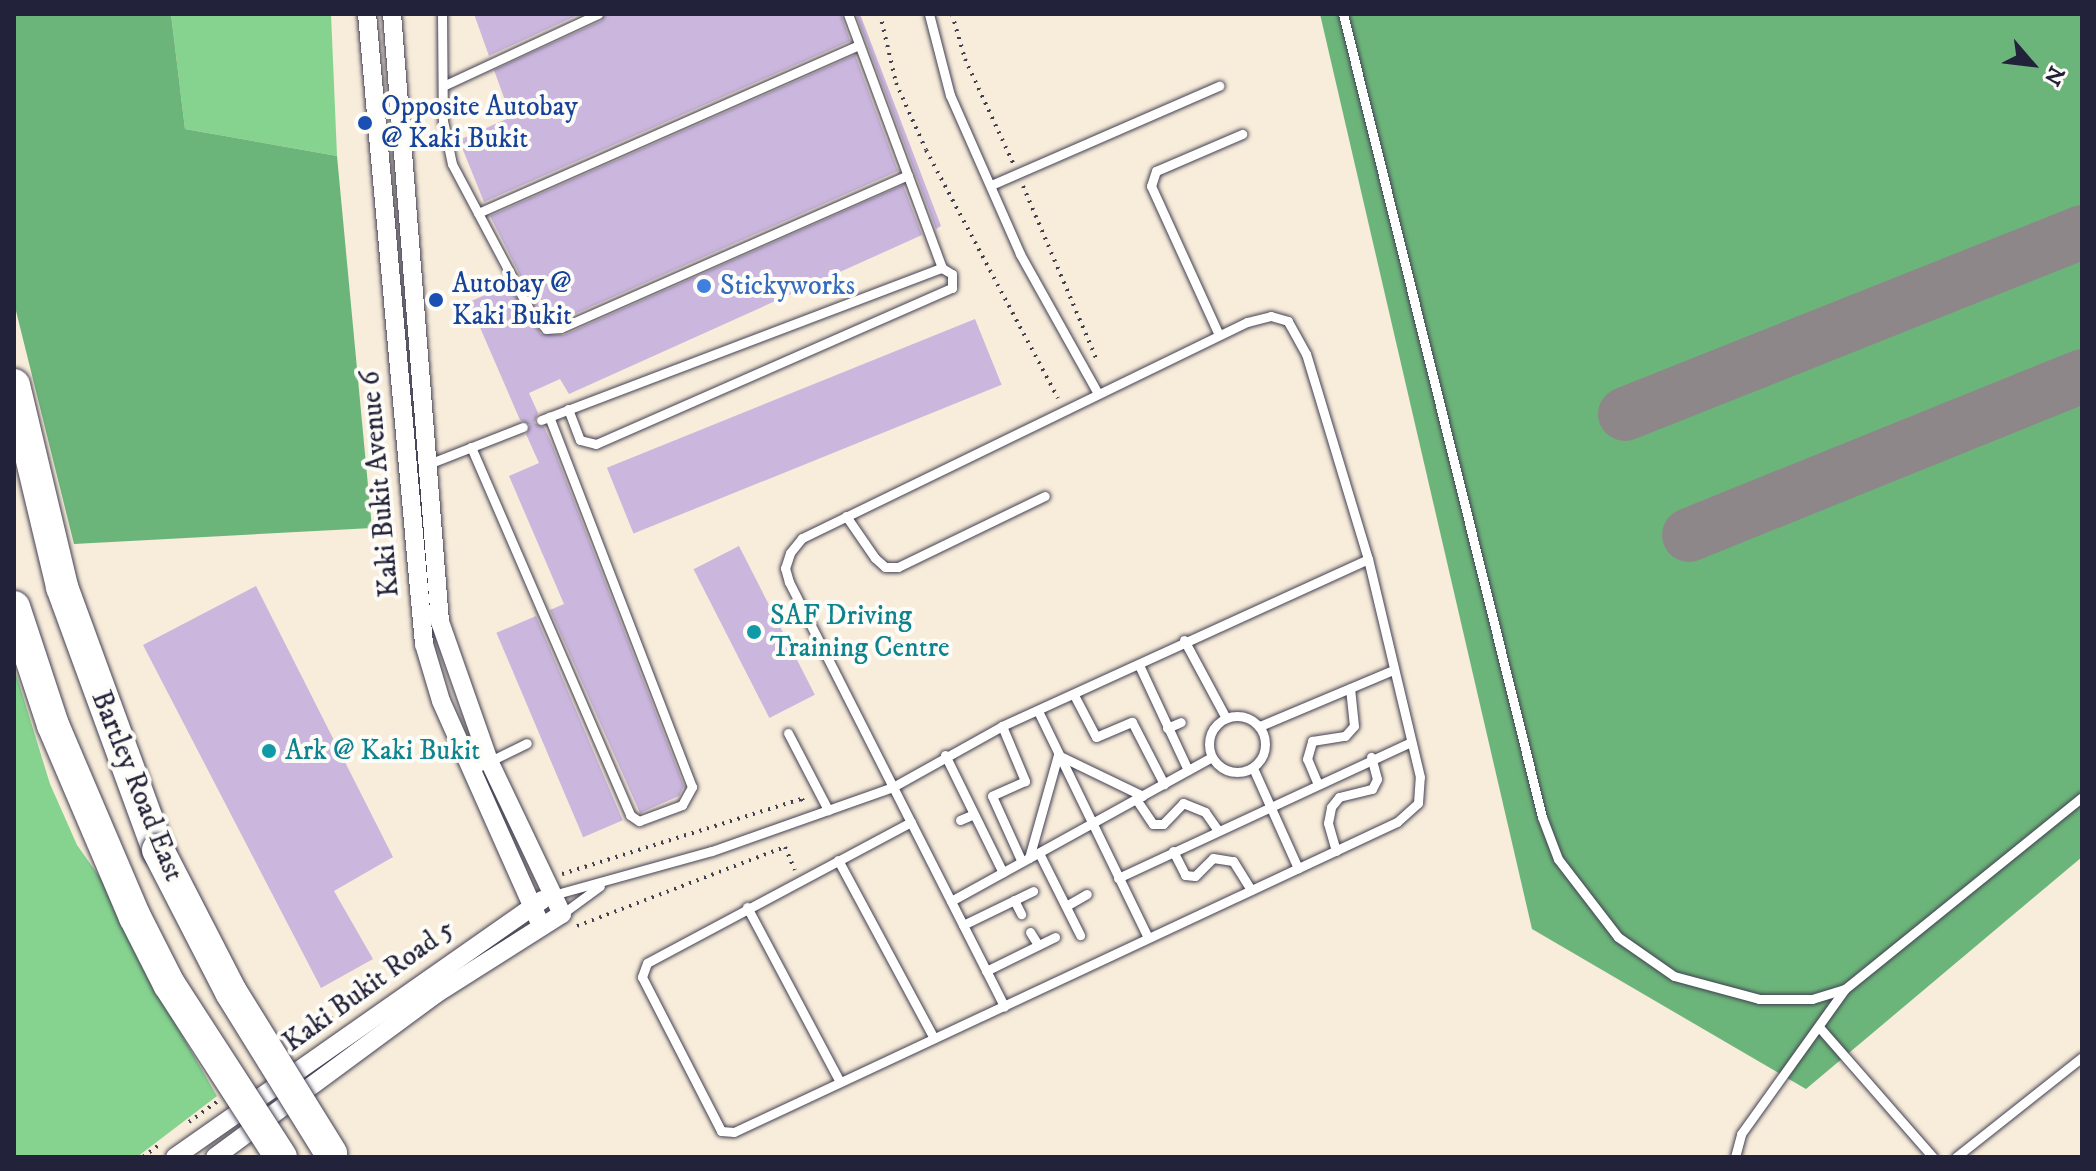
<!DOCTYPE html>
<html>
<head>
<meta charset="utf-8">
<style>
  body { margin:0 }
  #map { position:relative; width:2096px; height:1171px; overflow:hidden; background:#f8ecda; font-family:"IM FELL DW Pica",serif }
  div>[style] { position:absolute }
  .green>* { inset:0; background:#86d390 }
  .forest>* { inset:0; background:#6cb57a }
  .taxiway>* { height:54px; margin:-27px; padding:0 27px; transform-origin:27px; border-radius:27px; background:#8d878a }
  .building>* { inset:0; background:#cbb6de; transform-origin:0 0 }
  .path>* { height:4px; margin-top:-2px; transform-origin:0; background:repeating-linear-gradient(90deg,#424053 0 2px,transparent 0 8px) }
  .roads { filter:drop-shadow(0 0 2px #424053) drop-shadow(0 0 2px #424053) }
  .lane>* { height:9px; margin:-4.5px; padding:0 4.5px; transform-origin:4.5px; border-radius:4.5px; background:#fff }
  .lane>.ring { margin:-4.5px; padding:0; box-sizing:content-box; background:none; border:9px solid #fff; border-radius:50% }
  .street>* { height:18px; margin:-9px; padding:0 9px; transform-origin:9px; border-radius:9px; background:#fff }
  .highway>* { height:32px; margin:-16px; padding:0 16px; transform-origin:16px; border-radius:16px; background:#fff }
  .bridges { filter:drop-shadow(0 0 2px #424053) drop-shadow(0 0 2px #424053) }
  .highway-bridge>* { height:32px; margin:-16px; padding:0 16px; transform-origin:16px; border-radius:16px; background:#fff }
  .dots>* { width:22px; height:22px; translate:-50% -50%; box-sizing:border-box; border:4px solid #fdfcf7; border-radius:50% }
  span { translate:-50% -50%; white-space:nowrap; text-align:center; line-height:1.15; -webkit-text-stroke:8px #fdfcf7; paint-order:stroke }
  .transit-label { font-size:28px; color:#164399 }
  .left { translate:0 -50%; text-align:left }
  .shop-label { font-size:28px; color:#366cbe }
  .street-label { font-size:28px; color:#22223b }
  .culture-label { font-size:28px; color:#0d838f }
  .frame { position:absolute; inset:0; border:16px solid #22223b; pointer-events:none }
  .north { position:absolute; left:1992px; top:24px; width:80px; height:80px; -webkit-text-stroke:6px #fdfcf7; paint-order:stroke; rotate:118deg; font-size:22px; font-weight:700; line-height:32px; text-align:center; color:#22223b }
  .north::after { content:''; display:block; margin:auto; width:28px; height:36px; background:#22223b; clip-path:polygon(50% 0,100% 100%,50% 72%,0 100%) }
</style>
</head>
<body>
<div id="map">
  <div class="green">
    <i style="clip-path:polygon(171px 14px,331px 14px,337px 156px,185px 129px)"></i>
    <i style="clip-path:polygon(14px 667px,50px 784px,77px 845px,104px 883px,156px 990px,217px 1096px,137px 1157px,14px 1157px)"></i>
  </div>
  <div class="forest">
    <i style="clip-path:polygon(14px 14px,171px 14px,185px 129px,337px 156px,372px 528px,74px 544px,16px 311px)"></i>
    <i style="clip-path:polygon(1320px 14px,2082px 14px,2082px 857px,1806px 1089px,1532px 929px)"></i>
  </div>
  <div class="taxiway">
    <i style="left:1625px;top:414px;width:492px;rotate:-21.7deg"></i>
    <i style="left:1689px;top:535px;width:424px;rotate:-22deg"></i>
  </div>
  <div class="building">
    <i style="clip-path:polygon(474px 14px,580px 14px,489px 56px)"></i>
    <i style="clip-path:polygon(605px 14px,841px 14px,850px 41px,484px 202px,459px 140px,511px 117px,494px 70px,601px 21px)"></i>
    <i style="clip-path:polygon(856px 14px,860px 14px,941px 226px,936px 229px)"></i>
    <i style="clip-path:polygon(855px 55px,898px 171px,559px 321px,549px 321px,536px 307px,490px 216px)"></i>
    <i style="clip-path:polygon(903px 185px,922px 235px,569px 394px,560px 379px,529px 393px,538px 413px,534px 423px,544px 427px,553px 447px,684px 786px,679px 796px,640px 813px,550px 610px,564px 604px,509px 476px,539px 463px,526px 434px,530px 425px,520px 420px,469px 302px,508px 285px,541px 334px,564px 335px)"></i>
    <i style="left:975px;top:319px;width:71px;height:397px;rotate:68deg"></i>
    <i style="left:739px;top:546px;width:167px;height:51px;rotate:63deg"></i>
    <i style="clip-path:polygon(256px 586px,393px 857px,334px 891px,373px 959px,321px 988px,143px 645px)"></i>
    <i style="left:536px;top:616px;width:222px;height:43px;rotate:67deg"></i>
  </div>
  <div class="path">
    <i style="left:880px;top:14px;width:71px;rotate:76.9deg"></i>
    <i style="left:896px;top:83px;width:73px;rotate:65.9deg"></i>
    <i style="left:926px;top:150px;width:281px;rotate:62deg"></i>
    <i style="left:952px;top:14px;width:47px;rotate:73.9deg"></i>
    <i style="left:965px;top:59px;width:115px;rotate:65.2deg"></i>
    <i style="left:1023px;top:186px;width:187px;rotate:67deg"></i>
    <i style="left:562px;top:874px;width:251px;rotate:-17.4deg"></i>
    <i style="left:802px;top:799px;width:7px;rotate:56deg"></i>
    <i style="left:577px;top:926px;width:222px;rotate:-20.8deg"></i>
    <i style="left:785px;top:847px;width:25px;rotate:67deg"></i>
    <i style="left:292px;top:1045px;width:131px;rotate:-33.2deg"></i>
    <i style="left:189px;top:1122px;width:36px;rotate:-36deg"></i>
    <i style="left:143px;top:1157px;width:21px;rotate:-37deg"></i>
  </div>
  <div class="roads">
    <div class="lane">
      <i style="left:442px;top:14px;width:107px;rotate:89.5deg"></i>
      <i style="left:443px;top:121px;width:44px;rotate:78.2deg"></i>
      <i style="left:452px;top:164px;width:166px;rotate:62deg"></i>
      <i style="left:530px;top:311px;width:24px;rotate:48deg"></i>
      <i style="left:546px;top:329px;width:15px;rotate:-4deg"></i>
      <i style="left:561px;top:328px;width:379px;rotate:-23.8deg"></i>
      <i style="left:929px;top:14px;width:84px;rotate:75.5deg"></i>
      <i style="left:950px;top:95px;width:174px;rotate:66.2deg"></i>
      <i style="left:1020px;top:254px;width:158px;rotate:60.8deg"></i>
      <i style="left:1343px;top:14px;width:827px;rotate:76.08deg"></i>
      <i style="left:1542px;top:817px;width:45px;rotate:69.1deg"></i>
      <i style="left:1558px;top:859px;width:98px;rotate:52.4deg"></i>
      <i style="left:1618px;top:937px;width:68px;rotate:34.9deg"></i>
      <i style="left:1674px;top:976px;width:88px;rotate:15.1deg"></i>
      <i style="left:1759px;top:999px;width:53px"></i>
      <i style="left:1812px;top:999px;width:34px;rotate:-17deg"></i>
      <i style="left:443px;top:86px;width:171px;rotate:-24.9deg"></i>
      <i style="left:991px;top:185px;width:249px;rotate:-23.5deg"></i>
      <i style="left:478px;top:213px;width:416px;rotate:-23.8deg"></i>
      <i style="left:1219px;top:335px;width:164px;rotate:-114.5deg"></i>
      <i style="left:1151px;top:186px;width:16px;rotate:-72deg"></i>
      <i style="left:1156px;top:171px;width:94px;rotate:-23.3deg"></i>
      <i style="left:568px;top:409px;width:33px;rotate:69deg"></i>
      <i style="left:580px;top:440px;width:16px;rotate:14deg"></i>
      <i style="left:596px;top:444px;width:389px;rotate:-23.7deg"></i>
      <i style="left:952px;top:288px;width:14px;rotate:-90deg"></i>
      <i style="left:952px;top:274px;width:12px;rotate:-149deg"></i>
      <i style="left:942px;top:268px;width:271px;rotate:-110.3deg"></i>
      <i style="left:541px;top:420px;width:429px;rotate:-20.8deg"></i>
      <i style="left:471px;top:447px;width:401px;rotate:66.6deg"></i>
      <i style="left:630px;top:815px;width:11px;rotate:34deg"></i>
      <i style="left:639px;top:821px;width:46px;rotate:-20.4deg"></i>
      <i style="left:682px;top:805px;width:21px;rotate:-61deg"></i>
      <i style="left:692px;top:787px;width:397px;rotate:-111.1deg"></i>
      <i style="left:426px;top:465px;width:104px;rotate:-21.4deg"></i>
      <i style="left:846px;top:516px;width:51px;rotate:55.4deg"></i>
      <i style="left:875px;top:558px;width:13px;rotate:42deg"></i>
      <i style="left:885px;top:567px;width:13px"></i>
      <i style="left:898px;top:567px;width:163px;rotate:-25.8deg"></i>
      <i style="left:1184px;top:640px;width:89px;rotate:61.7deg"></i>
      <i style="left:1139px;top:665px;width:116px;rotate:65deg"></i>
      <i style="left:1074px;top:695px;width:47px;rotate:62.4deg"></i>
      <i style="left:1096px;top:737px;width:39px;rotate:-23deg"></i>
      <i style="left:1132px;top:722px;width:70px;rotate:62.7deg"></i>
      <i style="left:1038px;top:711px;width:252px;rotate:64.1deg"></i>
      <i class="ring" style="left:1209px;top:716px;width:47px;height:47px"></i>
      <i style="left:1002px;top:726px;width:60px;rotate:67.3deg"></i>
      <i style="left:1025px;top:781px;width:36px;rotate:156deg"></i>
      <i style="left:992px;top:796px;width:72px;rotate:65.6deg"></i>
      <i style="left:1260px;top:726px;width:142px;rotate:-22.8deg"></i>
      <i style="left:1167px;top:728px;width:15px;rotate:-23deg"></i>
      <i style="left:788px;top:733px;width:87px;rotate:62.5deg"></i>
      <i style="left:945px;top:755px;width:131px;rotate:63.8deg"></i>
      <i style="left:1058px;top:755px;width:94px;rotate:25.8deg"></i>
      <i style="left:1253px;top:768px;width:110px;rotate:65.8deg"></i>
      <i style="left:472px;top:770px;width:61px;rotate:-26.1deg"></i>
      <i style="left:1317px;top:782px;width:25px;rotate:-113deg"></i>
      <i style="left:1307px;top:759px;width:19px;rotate:-74deg"></i>
      <i style="left:1312px;top:741px;width:33px;rotate:-9deg"></i>
      <i style="left:1345px;top:736px;width:13px;rotate:-48deg"></i>
      <i style="left:1354px;top:726px;width:38px;rotate:-96deg"></i>
      <i style="left:1136px;top:799px;width:30px;rotate:56deg"></i>
      <i style="left:1153px;top:824px;width:10px"></i>
      <i style="left:1163px;top:824px;width:29px;rotate:-46deg"></i>
      <i style="left:1183px;top:803px;width:24px;rotate:22deg"></i>
      <i style="left:1205px;top:812px;width:21px;rotate:55deg"></i>
      <i style="left:960px;top:820px;width:15px;rotate:-23deg"></i>
      <i style="left:911px;top:822px;width:299px;rotate:151.9deg"></i>
      <i style="left:647px;top:963px;width:15px;rotate:110deg"></i>
      <i style="left:642px;top:977px;width:173px;rotate:62.8deg"></i>
      <i style="left:721px;top:1131px;width:13px;rotate:4deg"></i>
      <i style="left:734px;top:1132px;width:732px;rotate:-25.06deg"></i>
      <i style="left:1397px;top:822px;width:28px;rotate:-42deg"></i>
      <i style="left:1418px;top:803px;width:26px;rotate:-86deg"></i>
      <i style="left:1420px;top:777px;width:224px;rotate:-103.4deg"></i>
      <i style="left:1368px;top:559px;width:214px;rotate:-106.8deg"></i>
      <i style="left:1306px;top:354px;width:38px;rotate:-119deg"></i>
      <i style="left:1288px;top:321px;width:18px;rotate:-164deg"></i>
      <i style="left:1271px;top:316px;width:25px;rotate:166deg"></i>
      <i style="left:1247px;top:322px;width:495px;rotate:154.1deg"></i>
      <i style="left:802px;top:538px;width:19px;rotate:129deg"></i>
      <i style="left:790px;top:553px;width:16px;rotate:108deg"></i>
      <i style="left:785px;top:568px;width:15px;rotate:74deg"></i>
      <i style="left:789px;top:582px;width:230px;rotate:63.1deg"></i>
      <i style="left:893px;top:787px;width:246px;rotate:63.1deg"></i>
      <i style="left:1173px;top:851px;width:27px;rotate:63deg"></i>
      <i style="left:1185px;top:875px;width:10px;rotate:6deg"></i>
      <i style="left:1195px;top:876px;width:25px;rotate:-45deg"></i>
      <i style="left:1213px;top:858px;width:20px;rotate:9deg"></i>
      <i style="left:1233px;top:861px;width:34px;rotate:58deg"></i>
      <i style="left:1336px;top:851px;width:29px;rotate:-106deg"></i>
      <i style="left:1328px;top:823px;width:16px;rotate:-79deg"></i>
      <i style="left:1331px;top:807px;width:13px;rotate:-51deg"></i>
      <i style="left:1339px;top:797px;width:34px;rotate:-14deg"></i>
      <i style="left:1372px;top:789px;width:11px;rotate:-63deg"></i>
      <i style="left:1377px;top:779px;width:23px;rotate:-105deg"></i>
      <i style="left:1039px;top:853px;width:92px;rotate:63.4deg"></i>
      <i style="left:1029px;top:858px;width:107px;rotate:-74.3deg"></i>
      <i style="left:838px;top:860px;width:202px;rotate:61.7deg"></i>
      <i style="left:1118px;top:878px;width:323px;rotate:-24.9deg"></i>
      <i style="left:553px;top:895px;width:165px;rotate:-15.5deg"></i>
      <i style="left:712px;top:851px;width:192px;rotate:-19.5deg"></i>
      <i style="left:893px;top:787px;width:125px;rotate:-29.2deg"></i>
      <i style="left:1002px;top:726px;width:402px;rotate:-24.5deg"></i>
      <i style="left:1014px;top:900px;width:16px;rotate:63deg"></i>
      <i style="left:951px;top:901px;width:298px;rotate:-28.9deg"></i>
      <i style="left:1066px;top:906px;width:24px;rotate:-30deg"></i>
      <i style="left:747px;top:907px;width:198px;rotate:62deg"></i>
      <i style="left:562px;top:914px;width:47px;rotate:-36.4deg"></i>
      <i style="left:963px;top:925px;width:78px;rotate:-25.9deg"></i>
      <i style="left:1030px;top:932px;width:15px;rotate:58deg"></i>
      <i style="left:986px;top:971px;width:77px;rotate:-26.2deg"></i>
      <i style="left:1819px;top:1027px;width:173px;rotate:48.8deg"></i>
      <i style="left:1735px;top:1157px;width:24px;rotate:-75deg"></i>
      <i style="left:1741px;top:1134px;width:178px;rotate:-54.4deg"></i>
      <i style="left:1845px;top:989px;width:305px;rotate:-39deg"></i>
      <i style="left:1956px;top:1157px;width:161px;rotate:-38.4deg"></i>
    </div>
    <div class="street">
      <i style="left:367px;top:14px;width:633px;rotate:84.83deg"></i>
      <i style="left:424px;top:644px;width:59px;rotate:73.4deg"></i>
      <i style="left:441px;top:701px;width:246px;rotate:66deg"></i>
      <i style="left:175px;top:1157px;width:448px;rotate:-35deg"></i>
      <i style="left:215px;top:1157px;width:275px;rotate:-36.4deg"></i>
      <i style="left:436px;top:994px;width:149px;rotate:-32.4deg"></i>
      <i style="left:562px;top:914px;width:170px;rotate:-115.5deg"></i>
      <i style="left:489px;top:761px;width:147px;rotate:-109.4deg"></i>
      <i style="left:440px;top:622px;width:610px;rotate:-94.51deg"></i>
    </div>
    <div class="highway">
      <i style="left:14px;top:385px;width:208px;rotate:76.6deg"></i>
      <i style="left:62px;top:587px;width:280px;rotate:69.9deg"></i>
    </div>
  </div>
  <div class="bridges">
    <div class="highway-bridge">
      <i style="left:14px;top:607px;width:124px;rotate:71.7deg"></i>
      <i style="left:53px;top:725px;width:209px;rotate:66.9deg"></i>
      <i style="left:135px;top:917px;width:75px;rotate:63.1deg"></i>
      <i style="left:169px;top:984px;width:206px;rotate:57.1deg"></i>
      <i style="left:158px;top:850px;width:160px;rotate:62.8deg"></i>
      <i style="left:231px;top:992px;width:190px;rotate:58.2deg"></i>
    </div>
  </div>
  <div class="dots">
    <i style="left:365px;top:123px;background:#1a4fb4"></i>
    <i style="left:704px;top:286px;background:#3f7fe0"></i>
    <i style="left:436px;top:300px;background:#1a4fb4"></i>
    <i style="left:754px;top:632px;background:#0f9aa8"></i>
    <i style="left:269px;top:751px;background:#0f9aa8"></i>
  </div>
  <div class="transit-label">
    <span class="left" style="left:381px;top:123px">Opposite Autobay<br>@ Kaki Bukit</span>
    <span class="left" style="left:452px;top:300px">Autobay @<br>Kaki Bukit</span>
  </div>
  <div class="shop-label">
    <span class="left" style="left:720px;top:286px">Stickyworks</span>
  </div>
  <div class="street-label">
    <span style="left:380px;top:484px;rotate:-95deg">Kaki Bukit Avenue 6</span>
    <span style="left:137px;top:786px;rotate:68deg">Bartley Road East</span>
    <span style="left:369px;top:986px;rotate:-36deg">Kaki Bukit Road 5</span>
  </div>
  <div class="culture-label">
    <span class="left" style="left:770px;top:632px">SAF Driving<br>Training Centre</span>
    <span class="left" style="left:285px;top:751px">Ark @ Kaki Bukit</span>
  </div>
  <div class="frame"></div>
  <div class="north">N</div>
</div>
</body>
</html>
